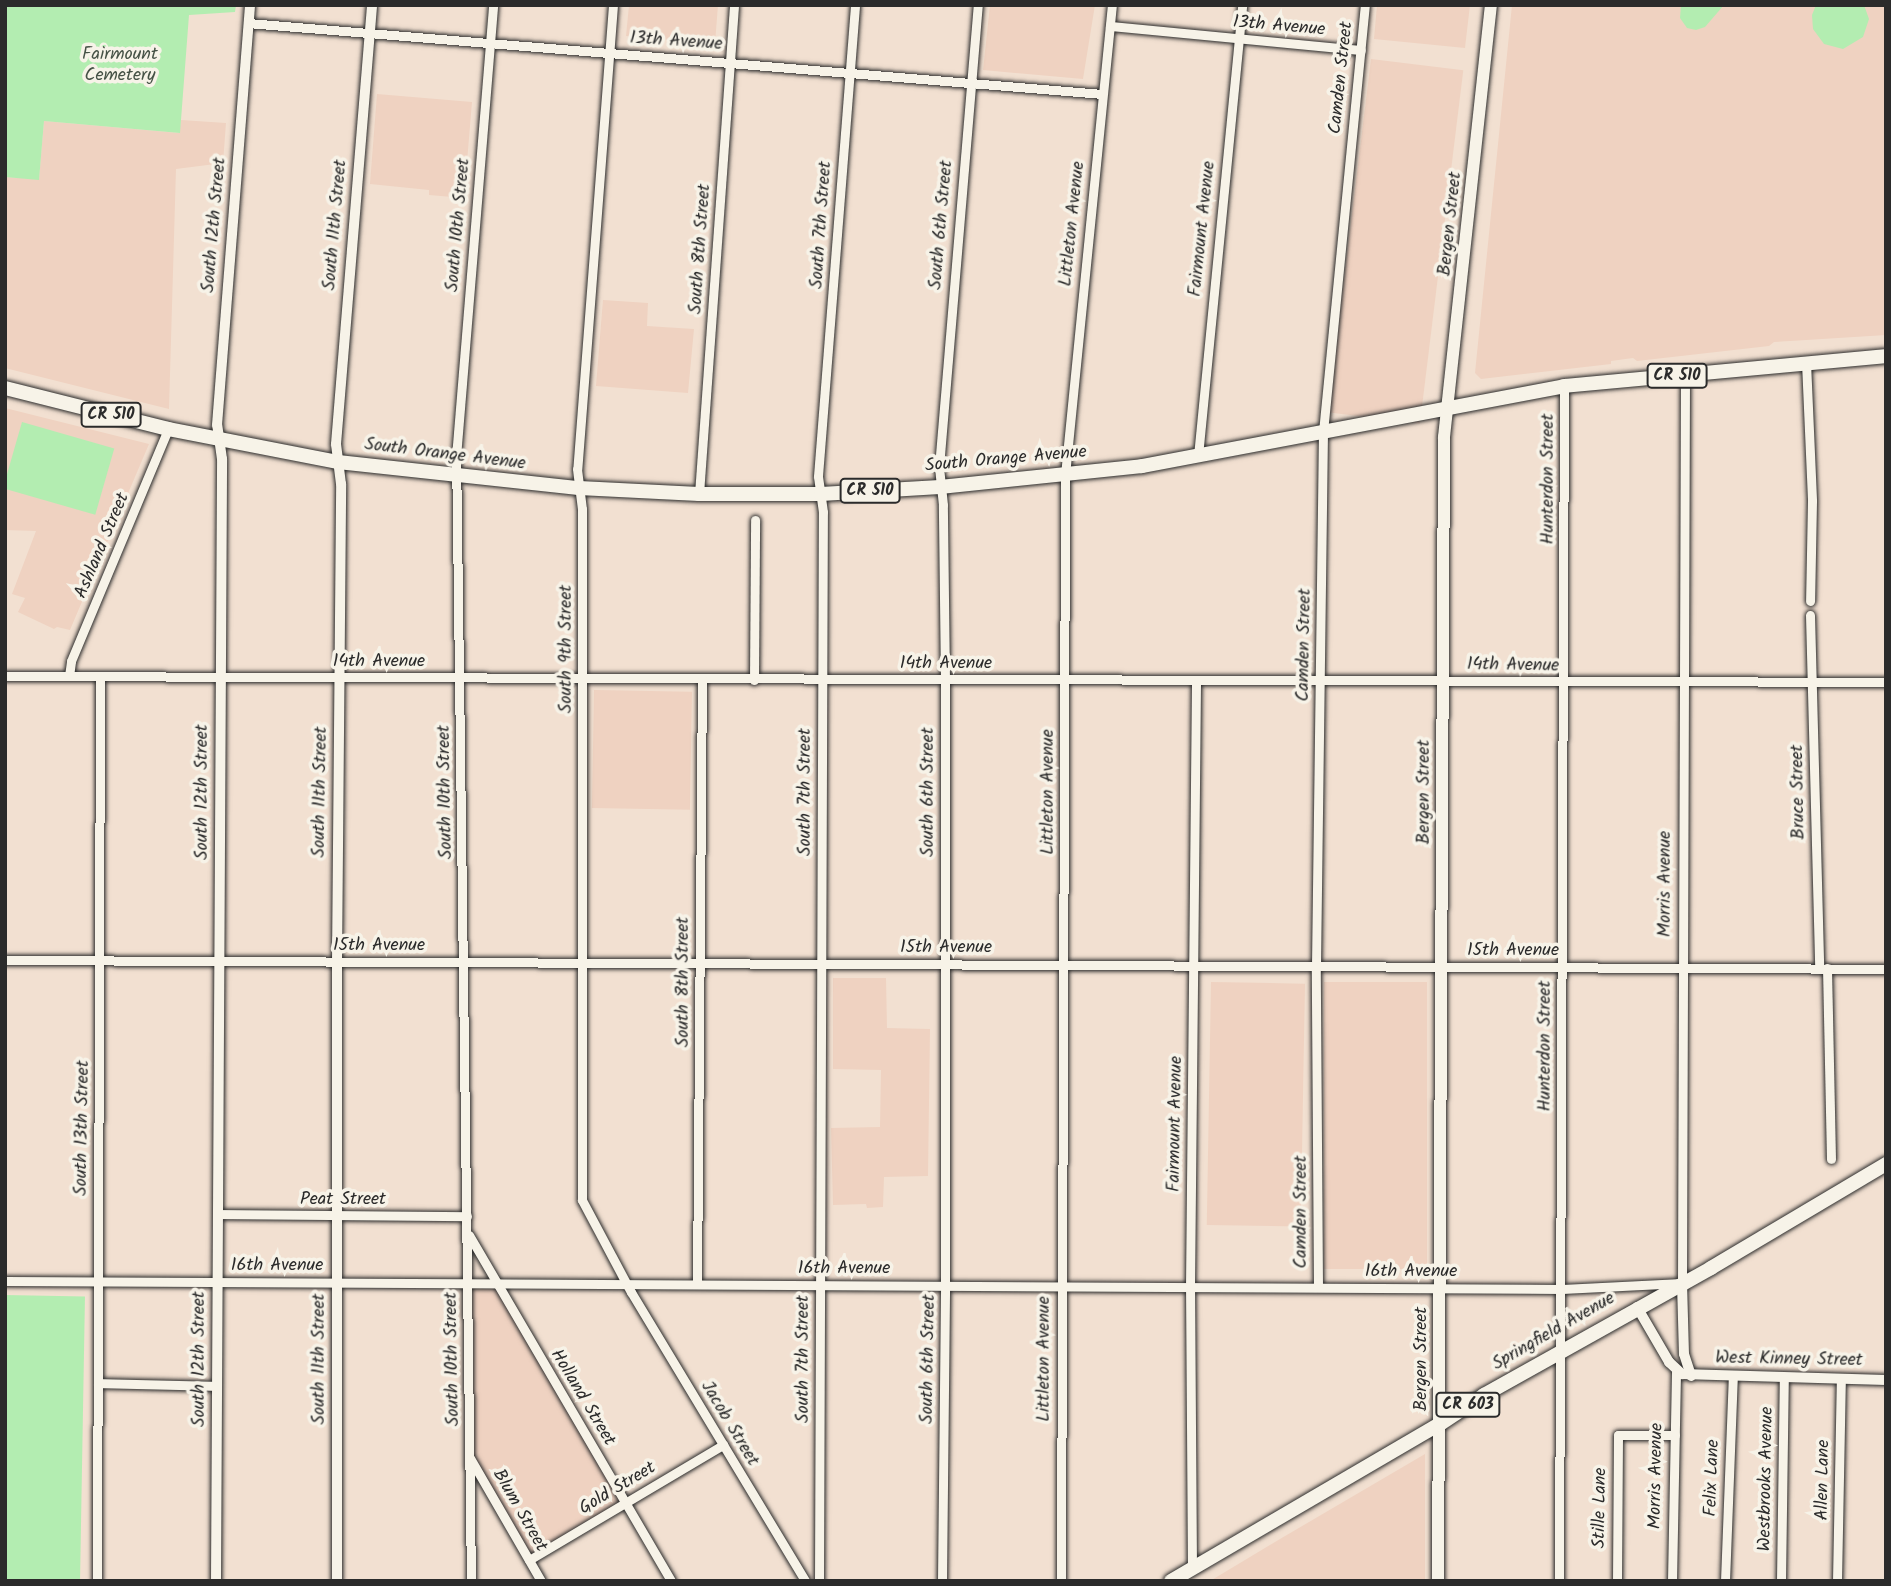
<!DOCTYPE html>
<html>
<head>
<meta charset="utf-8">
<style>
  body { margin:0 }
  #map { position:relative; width:1891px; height:1586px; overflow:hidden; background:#f2e0d1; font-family:Kalam,sans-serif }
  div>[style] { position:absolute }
  .built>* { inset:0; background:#efd2c1; transform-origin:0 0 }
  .green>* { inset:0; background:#b3edb1; transform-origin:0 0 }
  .roads { filter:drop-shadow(0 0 2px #2b2b2b) drop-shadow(0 0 2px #2b2b2b) }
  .minor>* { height:9px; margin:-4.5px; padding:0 4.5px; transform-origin:4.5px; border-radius:4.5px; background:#f7f3e8 }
  .tertiary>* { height:10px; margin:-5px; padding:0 5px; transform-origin:5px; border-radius:5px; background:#f7f3e8 }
  .secondary>* { height:12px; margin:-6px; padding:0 6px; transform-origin:6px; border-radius:6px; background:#f7f3e8 }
  .primary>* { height:14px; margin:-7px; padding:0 7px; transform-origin:7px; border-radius:7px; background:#f7f3e8 }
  span { translate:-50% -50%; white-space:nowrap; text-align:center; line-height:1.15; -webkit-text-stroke:7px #f7f3e8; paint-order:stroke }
  .shield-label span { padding:2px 5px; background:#f7f3e8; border:2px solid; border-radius:5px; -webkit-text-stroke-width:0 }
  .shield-label { font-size:16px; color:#2b2b2b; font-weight:700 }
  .street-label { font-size:18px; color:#2b2b2b }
  .park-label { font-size:18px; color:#465246 }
  .frame { position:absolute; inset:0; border:7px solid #2b2b2b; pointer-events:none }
</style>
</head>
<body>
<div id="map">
  <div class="built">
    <i style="clip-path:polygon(629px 5px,718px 5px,715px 44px,626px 36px)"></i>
    <i style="clip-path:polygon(990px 5px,1095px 5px,1083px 79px,983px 70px)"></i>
    <i style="clip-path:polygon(1377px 5px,1470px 5px,1465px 48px,1374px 39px)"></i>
    <i style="clip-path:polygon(1512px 5px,1886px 5px,1886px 335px,1774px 342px,1769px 346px,1637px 361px,1633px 358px,1611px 361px,1611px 364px,1481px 379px,1475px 373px)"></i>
    <i style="left:1371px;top:59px;width:93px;height:356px;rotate:7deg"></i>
    <i style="clip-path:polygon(377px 94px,472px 102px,464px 198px,429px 195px,429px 190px,370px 184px)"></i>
    <i style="clip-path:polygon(181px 120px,226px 123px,223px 163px,176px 169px,169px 409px,5px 368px,5px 177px,39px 179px,44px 121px,179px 133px)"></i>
    <i style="clip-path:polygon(603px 300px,648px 303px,647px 326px,694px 329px,688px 393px,596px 386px)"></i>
    <i style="clip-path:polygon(5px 408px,149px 444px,70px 630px,57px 627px,54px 629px,18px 612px,25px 598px,12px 594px,36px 531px,5px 530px)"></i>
    <i style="left:594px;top:690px;width:98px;height:118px;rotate:1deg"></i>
    <i style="clip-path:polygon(833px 978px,886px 978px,887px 1028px,930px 1029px,928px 1176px,884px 1177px,883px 1207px,867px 1208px,866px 1204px,833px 1205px,831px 1128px,880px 1127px,881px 1070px,833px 1069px)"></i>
    <i style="left:1211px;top:982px;width:94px;height:243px;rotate:1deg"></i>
    <i style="left:1324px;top:982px;width:103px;height:287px"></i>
    <i style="clip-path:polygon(469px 1284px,494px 1284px,623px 1502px,530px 1558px,471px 1456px)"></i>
    <i style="clip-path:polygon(1425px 1454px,1425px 1581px,1210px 1581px,1280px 1539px)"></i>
  </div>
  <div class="green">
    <i style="clip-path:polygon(5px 5px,236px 5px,235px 12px,189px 15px,180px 133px,44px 121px,39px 180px,5px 177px)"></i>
    <i style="clip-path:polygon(1681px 5px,1724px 5px,1705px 27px,1696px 30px,1687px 28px,1680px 18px)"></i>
    <i style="clip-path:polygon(1816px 5px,1864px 5px,1869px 19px,1863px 37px,1843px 49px,1824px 44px,1813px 29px,1812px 15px)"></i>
    <i style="left:22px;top:422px;width:96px;height:69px;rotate:16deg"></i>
    <i style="left:5px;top:1295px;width:80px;height:286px;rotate:1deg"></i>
  </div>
  <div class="roads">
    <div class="minor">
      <i style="left:613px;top:5px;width:465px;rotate:94.4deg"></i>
      <i style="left:577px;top:469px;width:40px;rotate:82.9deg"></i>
      <i style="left:582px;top:509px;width:691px;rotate:90deg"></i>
      <i style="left:582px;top:1200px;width:104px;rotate:62deg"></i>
      <i style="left:631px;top:1292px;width:337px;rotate:58.9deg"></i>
      <i style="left:248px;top:23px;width:857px;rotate:4.75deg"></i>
      <i style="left:1110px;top:26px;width:252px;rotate:5.5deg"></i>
      <i style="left:1806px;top:362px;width:139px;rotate:87.5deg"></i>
      <i style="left:1812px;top:501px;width:100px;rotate:91.1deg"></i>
      <i style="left:1198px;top:456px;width:453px;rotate:-84.4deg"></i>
      <i style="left:699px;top:494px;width:490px;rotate:-85.9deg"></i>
      <i style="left:1810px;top:615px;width:353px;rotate:88.5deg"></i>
      <i style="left:5px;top:676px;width:1881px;rotate:0.18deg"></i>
      <i style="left:69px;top:676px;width:15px;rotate:-82deg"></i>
      <i style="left:71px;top:661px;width:251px;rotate:-67.3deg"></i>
      <i style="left:754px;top:680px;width:160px;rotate:-89.6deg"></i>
      <i style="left:5px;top:960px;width:1881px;rotate:0.27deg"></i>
      <i style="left:1827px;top:968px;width:191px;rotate:88.8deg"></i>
      <i style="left:218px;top:1214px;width:249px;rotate:0.5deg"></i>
      <i style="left:469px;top:1235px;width:401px;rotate:59.7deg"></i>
      <i style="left:5px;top:1281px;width:1557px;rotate:0.29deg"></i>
      <i style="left:1562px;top:1289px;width:120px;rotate:-2.9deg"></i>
      <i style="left:1682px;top:1283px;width:907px;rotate:-89.81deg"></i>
      <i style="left:697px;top:1284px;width:605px;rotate:-89.53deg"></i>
      <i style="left:1318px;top:1287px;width:321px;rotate:-90.4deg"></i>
      <i style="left:1316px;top:966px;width:534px;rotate:-89.25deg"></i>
      <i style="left:1323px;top:432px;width:429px;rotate:-84.4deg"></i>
      <i style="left:98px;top:1383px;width:119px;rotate:1.4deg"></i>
      <i style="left:470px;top:1458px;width:142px;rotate:60deg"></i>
      <i style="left:529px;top:1560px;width:226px;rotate:-30.7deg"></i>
      <i style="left:1192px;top:1569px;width:282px;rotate:-90.4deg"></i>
      <i style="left:1190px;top:1287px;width:607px;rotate:-89.43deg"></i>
      <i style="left:97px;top:1581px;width:905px;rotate:-89.81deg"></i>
      <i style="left:471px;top:1581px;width:1124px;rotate:-90.76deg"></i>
      <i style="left:456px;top:457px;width:454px;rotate:-85.3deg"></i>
      <i style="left:819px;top:1581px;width:1069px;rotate:-89.79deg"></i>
      <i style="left:823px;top:512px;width:36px;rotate:-98deg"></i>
      <i style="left:818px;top:476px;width:472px;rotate:-85.5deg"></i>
      <i style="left:942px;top:1581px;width:295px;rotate:-89.4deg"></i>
      <i style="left:945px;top:1286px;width:606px;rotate:-90deg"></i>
      <i style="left:945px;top:680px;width:175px;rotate:-90.7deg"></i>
      <i style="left:943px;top:505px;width:38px;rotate:-96deg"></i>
      <i style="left:939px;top:467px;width:464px;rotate:-85.2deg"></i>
      <i style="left:1061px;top:1581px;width:1106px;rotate:-89.79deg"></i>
      <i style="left:1065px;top:475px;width:472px;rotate:-84.3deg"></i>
      <i style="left:1559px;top:1581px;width:1195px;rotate:-89.76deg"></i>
      <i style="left:1617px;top:1581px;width:146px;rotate:-89.6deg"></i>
      <i style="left:1618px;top:1435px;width:57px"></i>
      <i style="left:1672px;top:1581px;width:210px;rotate:-88.9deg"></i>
      <i style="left:1725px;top:1581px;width:205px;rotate:-87.8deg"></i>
      <i style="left:1781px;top:1581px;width:203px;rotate:-89.2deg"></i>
      <i style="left:1837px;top:1581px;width:201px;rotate:-88.9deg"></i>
    </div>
    <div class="tertiary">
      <i style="left:1682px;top:1283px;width:71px;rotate:88.4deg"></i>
      <i style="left:1684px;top:1354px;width:23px;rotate:72deg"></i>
      <i style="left:1637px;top:1307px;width:64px;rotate:59.8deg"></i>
      <i style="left:1669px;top:1362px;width:18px;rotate:43deg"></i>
      <i style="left:1682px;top:1374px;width:204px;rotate:1.7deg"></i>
      <i style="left:216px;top:1581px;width:1122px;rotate:-89.69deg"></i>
      <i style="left:222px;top:459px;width:34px;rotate:-98deg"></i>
      <i style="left:217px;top:425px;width:421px;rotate:-85.5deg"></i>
      <i style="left:337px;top:1581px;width:619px;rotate:-90deg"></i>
      <i style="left:337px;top:962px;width:478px;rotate:-89.5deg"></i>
      <i style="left:341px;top:484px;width:40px;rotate:-97.1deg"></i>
      <i style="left:336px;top:444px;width:440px;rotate:-85.3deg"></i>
    </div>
    <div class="secondary">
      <i style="left:1438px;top:1581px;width:1144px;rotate:-89.7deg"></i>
      <i style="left:1444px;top:437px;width:435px;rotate:-83.8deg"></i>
    </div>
    <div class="primary">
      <i style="left:5px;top:388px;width:168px;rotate:14.1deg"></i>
      <i style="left:168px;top:429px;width:173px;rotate:11deg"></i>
      <i style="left:338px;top:462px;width:242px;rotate:6.2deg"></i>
      <i style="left:579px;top:488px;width:120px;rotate:2.9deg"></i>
      <i style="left:699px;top:494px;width:122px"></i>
      <i style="left:821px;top:494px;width:119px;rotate:-3.4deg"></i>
      <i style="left:940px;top:487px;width:203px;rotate:-5.9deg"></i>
      <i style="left:1142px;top:466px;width:430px;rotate:-10.7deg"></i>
      <i style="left:1564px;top:386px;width:323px;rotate:-5.3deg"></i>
      <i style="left:1171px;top:1581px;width:311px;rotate:-30.3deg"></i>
      <i style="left:1440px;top:1424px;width:53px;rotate:-33.4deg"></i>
      <i style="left:1484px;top:1395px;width:260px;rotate:-29.2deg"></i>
      <i style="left:1711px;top:1268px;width:204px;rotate:-30.7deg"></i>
    </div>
  </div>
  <div class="shield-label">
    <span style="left:1677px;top:376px">CR 510</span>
    <span style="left:111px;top:415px">CR 510</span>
    <span style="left:870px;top:491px">CR 510</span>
    <span style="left:1468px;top:1405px">CR 603</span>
  </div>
  <div class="street-label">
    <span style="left:1279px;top:27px;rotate:5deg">13th Avenue</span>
    <span style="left:676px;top:42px;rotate:4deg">13th Avenue</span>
    <span style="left:1342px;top:78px;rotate:-84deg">Camden Street</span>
    <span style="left:1073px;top:224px;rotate:-84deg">Littleton Avenue</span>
    <span style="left:1451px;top:224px;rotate:-84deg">Bergen Street</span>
    <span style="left:215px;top:225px;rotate:-85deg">South 12th Street</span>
    <span style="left:336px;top:225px;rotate:-85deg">South 11th Street</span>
    <span style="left:459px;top:225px;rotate:-85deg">South 10th Street</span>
    <span style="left:822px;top:225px;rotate:-86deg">South 7th Street</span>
    <span style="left:942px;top:225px;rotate:-85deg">South 6th Street</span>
    <span style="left:1203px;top:229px;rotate:-84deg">Fairmount Avenue</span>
    <span style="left:701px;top:249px;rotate:-86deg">South 8th Street</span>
    <span style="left:445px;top:455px;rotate:7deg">South Orange Avenue</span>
    <span style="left:1006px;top:460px;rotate:-5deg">South Orange Avenue</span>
    <span style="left:1549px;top:479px;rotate:-90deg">Hunterdon Street</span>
    <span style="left:103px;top:546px;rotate:-67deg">Ashland Street</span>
    <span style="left:1305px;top:645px;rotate:-89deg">Camden Street</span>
    <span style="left:567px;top:649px;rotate:-90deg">South 9th Street</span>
    <span style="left:379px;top:662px">14th Avenue</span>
    <span style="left:946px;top:664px">14th Avenue</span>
    <span style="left:1513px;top:666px;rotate:1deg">14th Avenue</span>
    <span style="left:203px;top:792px;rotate:-90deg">South 12th Street</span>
    <span style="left:321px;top:792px;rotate:-89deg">South 11th Street</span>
    <span style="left:446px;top:792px;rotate:-91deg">South 10th Street</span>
    <span style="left:806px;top:792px;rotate:-90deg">South 7th Street</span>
    <span style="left:929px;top:792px;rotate:-90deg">South 6th Street</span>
    <span style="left:1049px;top:792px;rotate:-90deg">Littleton Avenue</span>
    <span style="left:1425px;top:792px;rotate:-90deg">Bergen Street</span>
    <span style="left:1799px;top:792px;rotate:-91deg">Bruce Street</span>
    <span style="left:1666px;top:884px;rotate:-90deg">Morris Avenue</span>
    <span style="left:379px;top:946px">15th Avenue</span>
    <span style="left:946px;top:948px">15th Avenue</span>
    <span style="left:1513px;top:951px">15th Avenue</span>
    <span style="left:684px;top:982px;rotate:-90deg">South 8th Street</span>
    <span style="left:1546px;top:1046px;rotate:-90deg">Hunterdon Street</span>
    <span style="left:1176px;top:1124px;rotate:-89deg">Fairmount Avenue</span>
    <span style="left:83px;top:1128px;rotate:-89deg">South 13th Street</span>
    <span style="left:343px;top:1200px">Peat Street</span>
    <span style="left:1302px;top:1212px;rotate:-90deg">Camden Street</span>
    <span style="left:277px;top:1266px">16th Avenue</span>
    <span style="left:844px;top:1269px">16th Avenue</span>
    <span style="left:1411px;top:1272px">16th Avenue</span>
    <span style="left:1554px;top:1332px;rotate:-30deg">Springfield Avenue</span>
    <span style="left:200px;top:1359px;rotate:-90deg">South 12th Street</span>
    <span style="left:320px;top:1359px;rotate:-90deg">South 11th Street</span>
    <span style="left:453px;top:1359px;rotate:-91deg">South 10th Street</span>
    <span style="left:804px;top:1359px;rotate:-90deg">South 7th Street</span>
    <span style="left:929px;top:1359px;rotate:-89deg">South 6th Street</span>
    <span style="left:1045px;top:1359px;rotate:-90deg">Littleton Avenue</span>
    <span style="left:1422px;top:1359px;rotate:-90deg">Bergen Street</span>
    <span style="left:1789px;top:1360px;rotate:1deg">West Kinney Street</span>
    <span style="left:582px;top:1398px;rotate:59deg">Holland Street</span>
    <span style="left:729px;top:1424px;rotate:59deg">Jacob Street</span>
    <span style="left:1657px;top:1476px;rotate:-89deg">Morris Avenue</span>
    <span style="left:1713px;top:1478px;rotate:-88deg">Felix Lane</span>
    <span style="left:1767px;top:1479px;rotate:-89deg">Westbrooks Avenue</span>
    <span style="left:1824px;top:1480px;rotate:-89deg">Allen Lane</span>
    <span style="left:618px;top:1489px;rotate:-31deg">Gold Street</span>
    <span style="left:1601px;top:1508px;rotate:-89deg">Stille Lane</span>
    <span style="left:519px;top:1511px;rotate:60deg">Blum Street</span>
  </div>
  <div class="park-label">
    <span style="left:120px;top:66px">Fairmount<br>Cemetery</span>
  </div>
  <div class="frame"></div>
</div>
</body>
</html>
